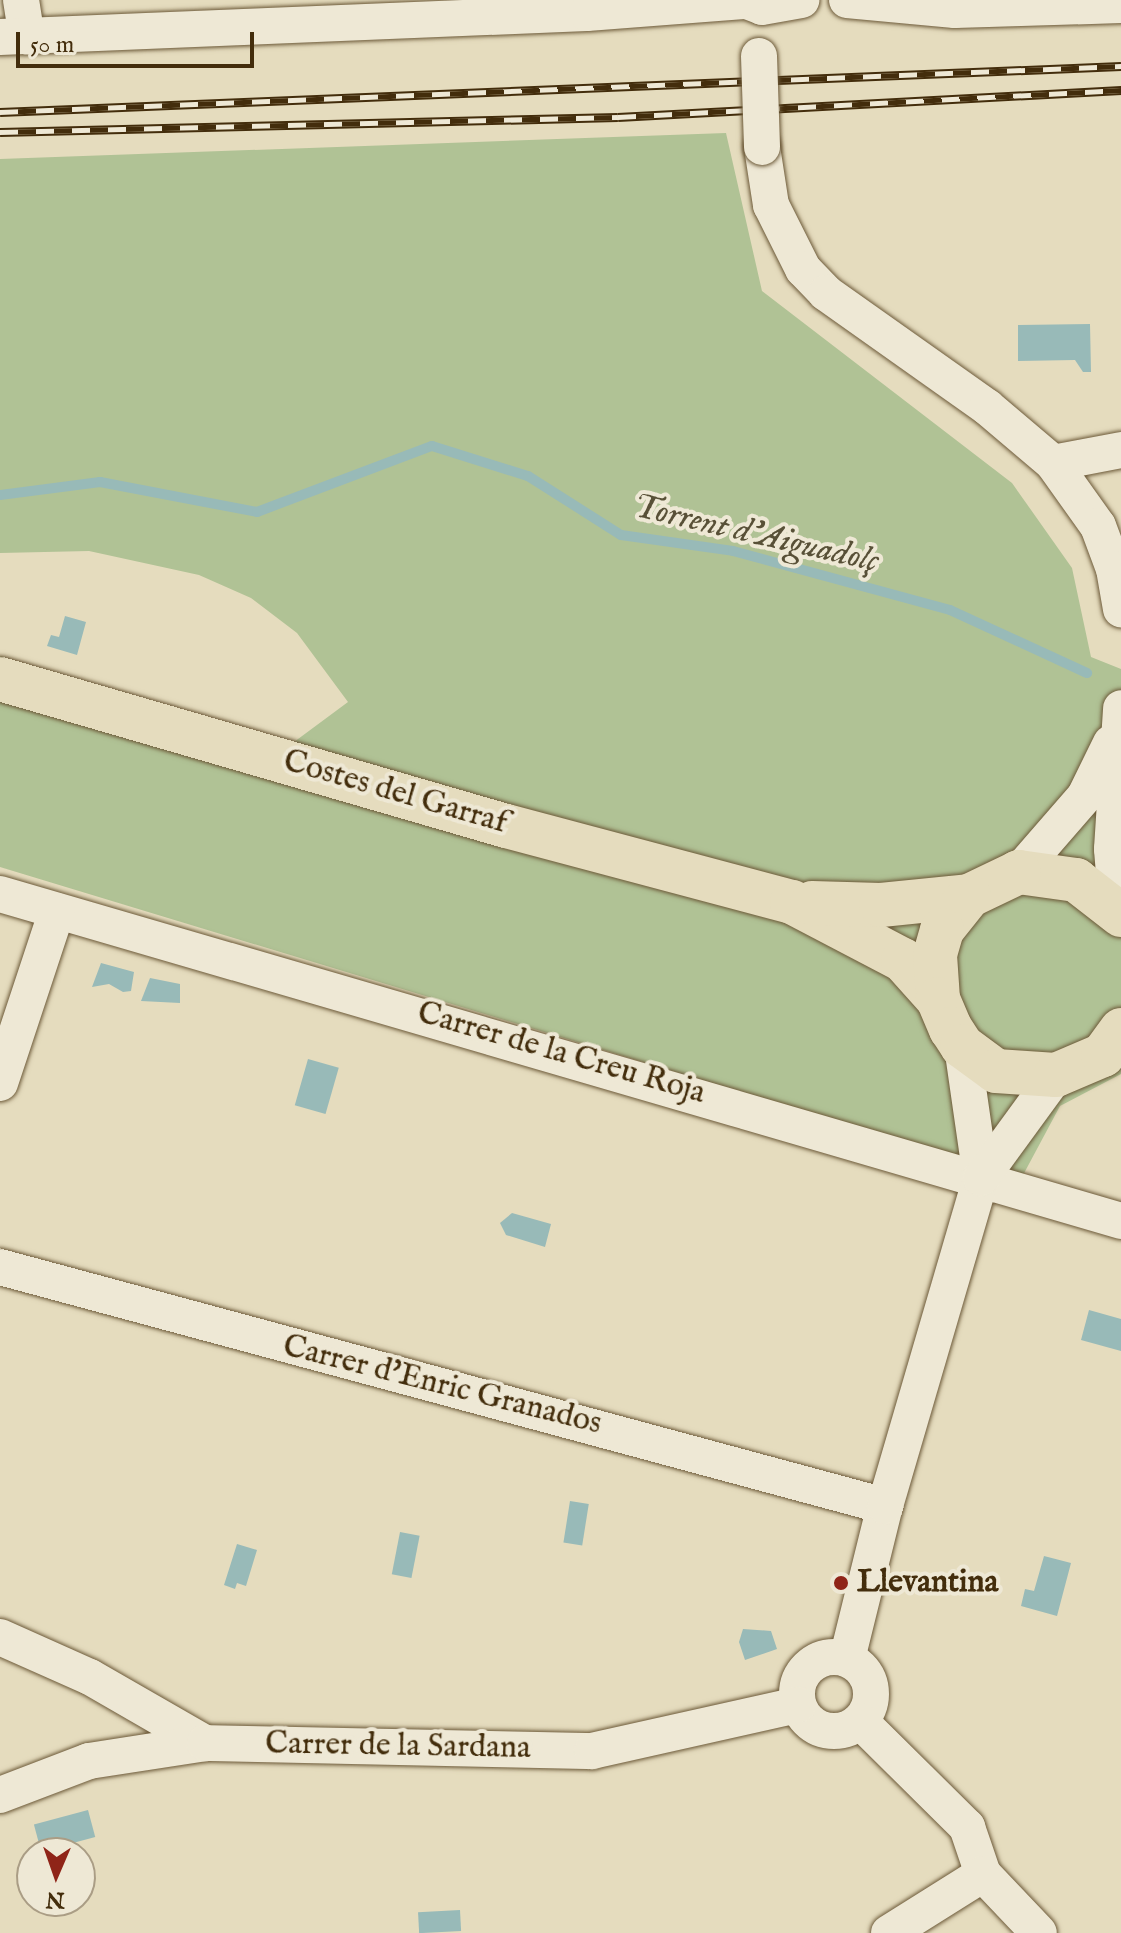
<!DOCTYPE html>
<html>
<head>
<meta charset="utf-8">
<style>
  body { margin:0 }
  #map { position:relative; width:1121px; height:1933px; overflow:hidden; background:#e5dcbe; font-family:"IM FELL English",serif }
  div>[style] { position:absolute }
  .green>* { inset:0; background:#b0c295 }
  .water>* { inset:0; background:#98bab8; transform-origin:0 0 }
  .stream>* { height:10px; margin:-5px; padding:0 5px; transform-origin:5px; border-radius:5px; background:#98bab8 }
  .roads { filter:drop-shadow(0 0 2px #6c5938) drop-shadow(0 0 2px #6c5938) }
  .minor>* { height:36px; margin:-18px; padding:0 18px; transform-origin:18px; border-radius:18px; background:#eee8d5 }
  .minor>.ring { margin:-18px; padding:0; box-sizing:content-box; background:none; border:36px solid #eee8d5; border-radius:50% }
  .major>* { height:44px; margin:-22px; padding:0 22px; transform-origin:22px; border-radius:22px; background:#e5dcbe }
  .rail>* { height:9px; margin-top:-4.5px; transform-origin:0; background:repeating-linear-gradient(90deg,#eee8d5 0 18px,#432d0c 0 36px); box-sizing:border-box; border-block:2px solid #432d0c }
  .bridges { filter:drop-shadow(0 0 2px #6c5938) drop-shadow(0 0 2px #6c5938) }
  .minor-bridge>* { height:36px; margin:-18px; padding:0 18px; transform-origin:18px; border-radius:18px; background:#eee8d5 }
  .dots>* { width:22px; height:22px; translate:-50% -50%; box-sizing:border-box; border:4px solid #eee8d5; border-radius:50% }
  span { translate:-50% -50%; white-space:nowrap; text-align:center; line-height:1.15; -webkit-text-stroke:8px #eee8d5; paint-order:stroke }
  .street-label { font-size:32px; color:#432d0c }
  .poi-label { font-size:32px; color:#432d0c; font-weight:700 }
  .left { translate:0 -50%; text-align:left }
  .water-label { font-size:34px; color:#585037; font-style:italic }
  .north { position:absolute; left:16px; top:1837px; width:80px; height:80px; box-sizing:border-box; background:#eee8d5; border:2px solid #aa9d85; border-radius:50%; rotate:182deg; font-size:22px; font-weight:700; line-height:32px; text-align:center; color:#432d0c }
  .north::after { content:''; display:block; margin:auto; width:28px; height:36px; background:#8f2418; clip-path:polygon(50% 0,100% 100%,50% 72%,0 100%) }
  .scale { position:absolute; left:16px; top:32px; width:238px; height:36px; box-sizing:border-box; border:4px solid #432d0c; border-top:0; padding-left:10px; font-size:24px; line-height:28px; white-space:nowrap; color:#432d0c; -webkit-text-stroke:6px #eee8d5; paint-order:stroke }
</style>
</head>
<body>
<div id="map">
  <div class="green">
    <i style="clip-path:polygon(726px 133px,762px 291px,1012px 483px,1072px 568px,1091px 657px,1121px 669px,1121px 1074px,1060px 1106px,1022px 1177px,0 867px,0 656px,294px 742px,348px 702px,297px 633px,251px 598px,199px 575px,89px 551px,0 553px,0 159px)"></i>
  </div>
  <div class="water">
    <i style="clip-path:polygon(1090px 324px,1091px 372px,1083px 372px,1075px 360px,1018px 361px,1018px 325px)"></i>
    <i style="clip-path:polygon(65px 616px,86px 622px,77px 655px,47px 646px,51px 635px,59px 637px)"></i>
    <i style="clip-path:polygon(101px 963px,134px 972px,131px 991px,123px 992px,109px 984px,92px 987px)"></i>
    <i style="clip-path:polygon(150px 978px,180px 984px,180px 1003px,141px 1001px)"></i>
    <i style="left:308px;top:1059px;width:32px;height:48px;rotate:16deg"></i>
    <i style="clip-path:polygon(512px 1213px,551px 1224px,545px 1247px,506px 1235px,500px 1223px)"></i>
    <i style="clip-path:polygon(1089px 1310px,1121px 1319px,1121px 1351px,1081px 1340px)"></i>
    <i style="left:570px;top:1501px;width:19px;height:42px;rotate:9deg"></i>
    <i style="left:400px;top:1532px;width:20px;height:43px;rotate:11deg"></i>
    <i style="clip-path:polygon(237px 1544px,257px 1550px,246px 1586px,237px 1583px,235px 1589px,224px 1585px)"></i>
    <i style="clip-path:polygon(1044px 1556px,1071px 1563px,1057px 1616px,1021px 1606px,1025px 1589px,1034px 1591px)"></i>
    <i style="clip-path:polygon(743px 1629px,771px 1631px,777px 1649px,745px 1660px,739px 1642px)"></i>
    <i style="left:88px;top:1810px;width:28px;height:56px;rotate:75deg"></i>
    <i style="left:460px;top:1910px;width:21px;height:42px;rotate:87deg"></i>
  </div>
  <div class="stream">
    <i style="left:0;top:495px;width:101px;rotate:-7.4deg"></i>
    <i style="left:100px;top:482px;width:160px;rotate:10.8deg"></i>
    <i style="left:257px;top:512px;width:187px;rotate:-20.7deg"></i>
    <i style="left:432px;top:446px;width:101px;rotate:17.4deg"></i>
    <i style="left:528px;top:476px;width:110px;rotate:32.4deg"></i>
    <i style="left:621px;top:535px;width:113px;rotate:8.1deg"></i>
    <i style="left:733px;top:551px;width:225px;rotate:15.2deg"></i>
    <i style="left:950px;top:610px;width:151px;rotate:24.7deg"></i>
  </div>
  <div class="roads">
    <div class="minor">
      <i style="left:21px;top:0;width:37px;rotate:81deg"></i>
      <i style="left:744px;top:0;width:19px;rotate:21deg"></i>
      <i style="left:762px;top:7px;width:40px;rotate:-10deg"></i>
      <i style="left:847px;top:0;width:108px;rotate:5.3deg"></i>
      <i style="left:955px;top:10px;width:166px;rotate:-1.7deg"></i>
      <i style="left:0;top:37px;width:587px;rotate:-2.34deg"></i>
      <i style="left:587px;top:13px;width:157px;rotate:-4.4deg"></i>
      <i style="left:762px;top:147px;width:59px;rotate:81.2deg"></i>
      <i style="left:771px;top:205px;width:72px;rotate:63.4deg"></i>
      <i style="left:803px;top:269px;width:33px;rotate:46deg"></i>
      <i style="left:826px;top:293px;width:197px;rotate:35.3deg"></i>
      <i style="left:987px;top:407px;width:87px;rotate:40.3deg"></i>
      <i style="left:1053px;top:463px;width:77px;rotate:54.5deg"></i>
      <i style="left:1098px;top:526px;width:46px;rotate:69.6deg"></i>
      <i style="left:1114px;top:569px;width:41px;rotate:80.1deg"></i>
      <i style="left:1053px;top:463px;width:69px;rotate:-10.8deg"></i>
      <i style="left:1019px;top:872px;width:101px;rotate:-49deg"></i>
      <i style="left:1085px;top:796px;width:59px;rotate:-63.9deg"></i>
      <i style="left:0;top:894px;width:1168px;rotate:16.26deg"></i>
      <i style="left:1117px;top:909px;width:60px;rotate:-94.8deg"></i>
      <i style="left:1112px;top:849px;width:141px;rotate:-86.3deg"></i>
      <i style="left:962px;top:1046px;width:133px;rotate:81.8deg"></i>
      <i style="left:0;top:1083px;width:181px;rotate:-71.7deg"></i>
      <i style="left:0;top:1267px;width:917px;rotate:15.11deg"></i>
      <i style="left:0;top:1637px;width:98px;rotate:24deg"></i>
      <i style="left:90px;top:1677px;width:133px;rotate:29.9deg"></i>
      <i class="ring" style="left:797px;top:1657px;width:38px;height:38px"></i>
      <i style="left:847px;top:1659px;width:158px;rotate:-76.1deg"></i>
      <i style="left:885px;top:1506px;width:342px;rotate:-73.7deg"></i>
      <i style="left:981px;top:1178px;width:127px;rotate:-53.9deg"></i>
      <i style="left:860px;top:1721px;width:151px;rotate:44.7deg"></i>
      <i style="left:967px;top:1827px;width:50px;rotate:71.2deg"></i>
      <i style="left:983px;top:1874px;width:81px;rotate:46.5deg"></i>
      <i style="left:0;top:1795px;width:95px;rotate:-20.9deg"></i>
      <i style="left:89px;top:1761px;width:117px;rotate:-8.8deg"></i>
      <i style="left:205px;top:1743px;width:387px;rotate:1.2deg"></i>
      <i style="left:592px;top:1751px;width:211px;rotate:-12.6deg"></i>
      <i style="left:889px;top:1933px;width:111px;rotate:-32.1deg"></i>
    </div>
    <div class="major">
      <i style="left:0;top:679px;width:527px;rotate:16.2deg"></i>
      <i style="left:506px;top:826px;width:296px;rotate:14.9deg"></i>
      <i style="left:792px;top:902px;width:125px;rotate:27.6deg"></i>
      <i style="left:903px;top:960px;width:52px;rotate:48.1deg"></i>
      <i style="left:812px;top:903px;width:69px;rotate:1.7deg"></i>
      <i style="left:881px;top:905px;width:88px;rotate:-5.8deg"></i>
      <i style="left:1121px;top:915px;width:57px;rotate:-142.1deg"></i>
      <i style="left:1076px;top:880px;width:58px;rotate:-172deg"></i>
      <i style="left:1019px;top:872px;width:55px;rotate:154.4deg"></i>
      <i style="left:969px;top:896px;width:43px;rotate:128.5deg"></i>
      <i style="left:942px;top:930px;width:26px;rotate:106deg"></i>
      <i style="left:935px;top:955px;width:44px;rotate:86.1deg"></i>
      <i style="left:938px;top:999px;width:33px;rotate:67deg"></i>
      <i style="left:951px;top:1029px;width:20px;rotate:57deg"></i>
      <i style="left:962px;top:1046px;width:42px;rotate:36.3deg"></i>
      <i style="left:996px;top:1071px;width:60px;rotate:3.8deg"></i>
      <i style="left:1056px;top:1075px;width:51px;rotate:-23.1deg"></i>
      <i style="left:1103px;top:1055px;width:31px;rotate:-54deg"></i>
    </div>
  </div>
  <div class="rail">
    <i style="left:0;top:112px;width:1122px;rotate:-2.35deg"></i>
    <i style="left:0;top:132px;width:618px;rotate:-1.39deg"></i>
    <i style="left:618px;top:117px;width:504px;rotate:-3.07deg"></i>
  </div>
  <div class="bridges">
    <div class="minor-bridge">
      <i style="left:759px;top:56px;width:91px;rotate:88.1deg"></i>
    </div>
  </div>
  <div class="dots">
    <i style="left:841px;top:1583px;background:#8f2418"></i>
  </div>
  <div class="street-label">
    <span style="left:395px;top:793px;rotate:16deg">Costes del Garraf</span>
    <span style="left:561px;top:1054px;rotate:16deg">Carrer de la Creu Roja</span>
    <span style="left:442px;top:1386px;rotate:14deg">Carrer d'Enric Granados</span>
    <span style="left:398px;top:1747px;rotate:1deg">Carrer de la Sardana</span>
  </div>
  <div class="poi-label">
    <span class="left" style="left:857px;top:1583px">Llevantina</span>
  </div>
  <div class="water-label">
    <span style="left:756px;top:534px;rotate:13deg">Torrent d'Aiguadolç</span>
  </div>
  <div class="north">N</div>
  <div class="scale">50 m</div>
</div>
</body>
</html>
